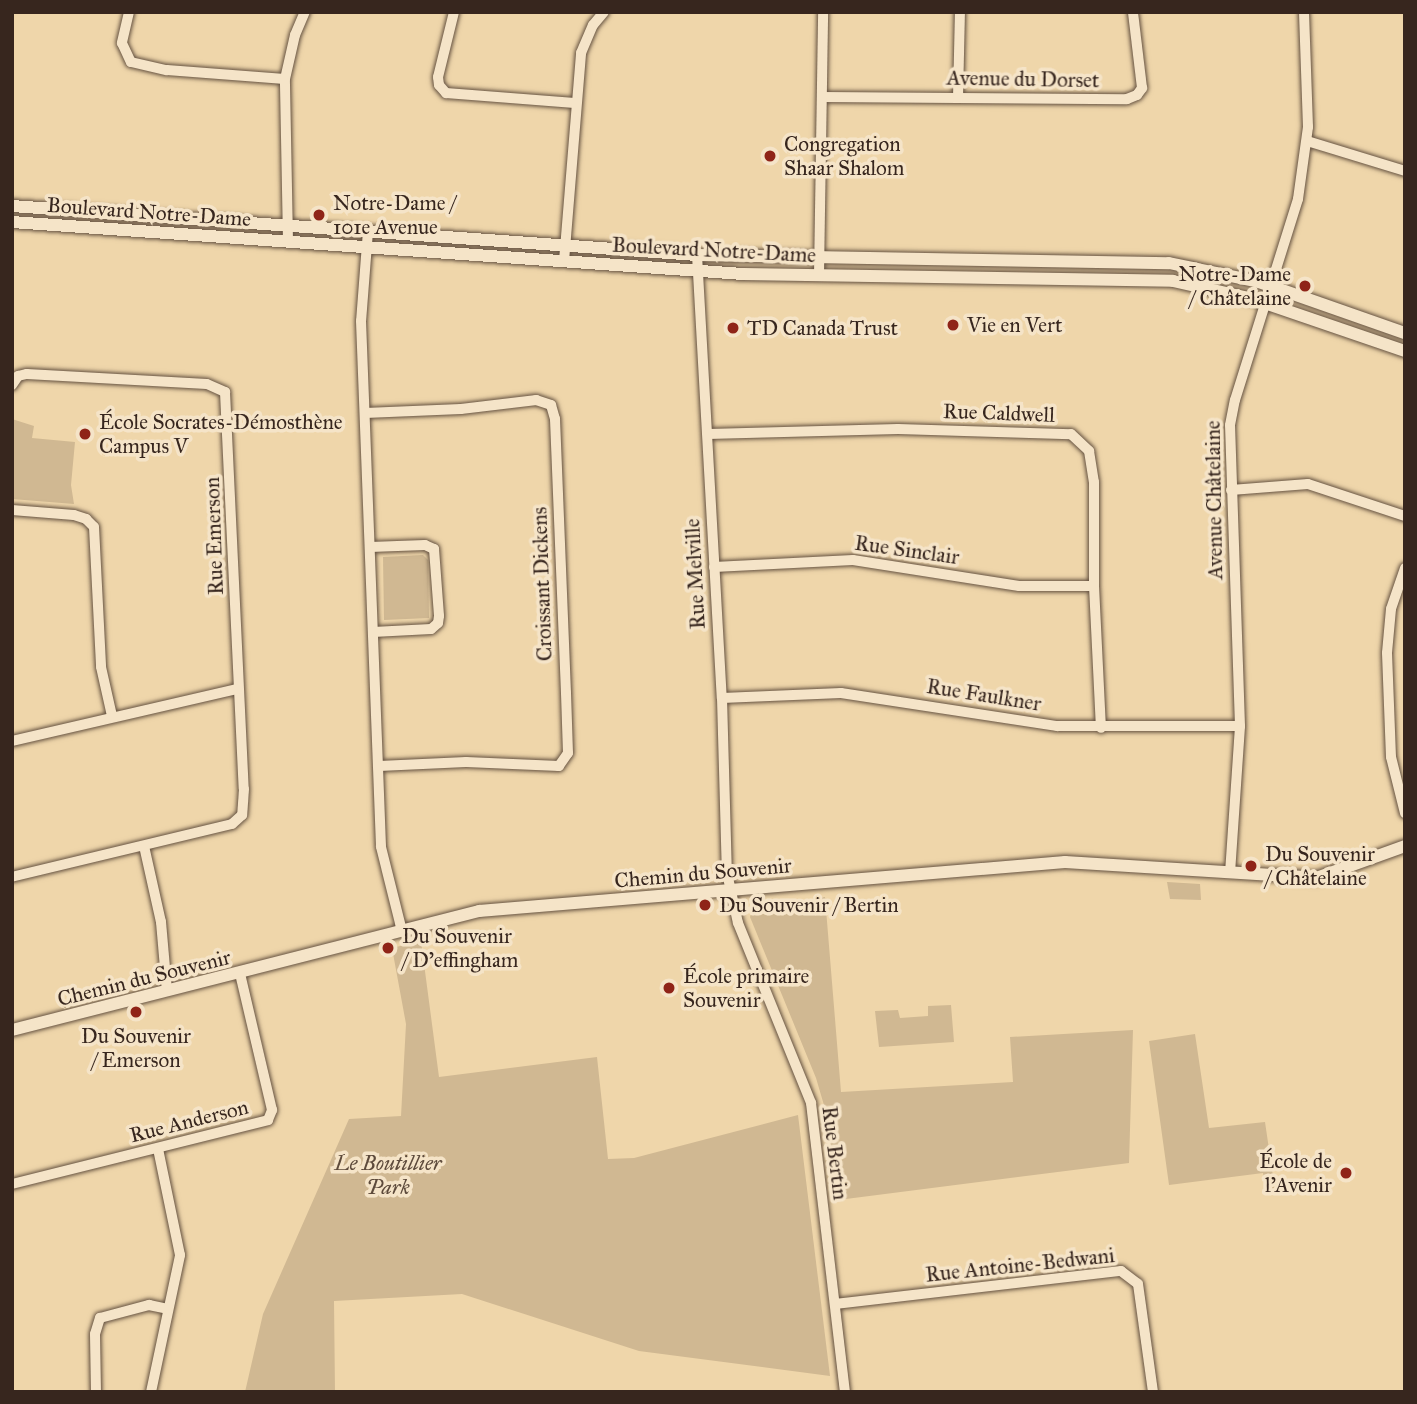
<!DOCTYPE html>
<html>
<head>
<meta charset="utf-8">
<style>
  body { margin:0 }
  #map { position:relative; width:1417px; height:1404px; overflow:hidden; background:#efd6aa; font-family:"IM FELL Great Primer",serif }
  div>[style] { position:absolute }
  .green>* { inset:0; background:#d0b892 }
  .roads { filter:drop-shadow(0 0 2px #655241) drop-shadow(0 0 2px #655241) }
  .minor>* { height:10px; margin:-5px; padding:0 5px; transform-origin:5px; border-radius:5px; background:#f5e4c8 }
  .tertiary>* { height:12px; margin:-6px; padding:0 6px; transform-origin:6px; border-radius:6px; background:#f5e4c8 }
  .dots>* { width:19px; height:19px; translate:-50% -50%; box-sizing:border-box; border:4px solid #f5e4c8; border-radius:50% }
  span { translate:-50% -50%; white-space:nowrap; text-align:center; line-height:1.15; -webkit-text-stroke:7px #f5e4c8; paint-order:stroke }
  .street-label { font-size:21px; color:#37261e }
  .poi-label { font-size:21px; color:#37261e }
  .left { translate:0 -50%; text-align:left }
  .right { translate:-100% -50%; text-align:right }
  .park-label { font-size:21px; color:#5d4a3b; font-style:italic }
  .frame { position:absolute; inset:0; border:14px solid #37261e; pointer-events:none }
</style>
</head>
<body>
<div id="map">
  <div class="green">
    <i style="clip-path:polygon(12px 419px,34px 426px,32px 438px,75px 442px,71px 485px,74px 504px,12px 499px)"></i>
    <i style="clip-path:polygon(423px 555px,428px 560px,429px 618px,384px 620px,383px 557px)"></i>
    <i style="clip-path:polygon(1167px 882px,1200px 884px,1201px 900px,1170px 899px)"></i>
    <i style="clip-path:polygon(825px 897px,841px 1092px,1013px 1082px,1010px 1037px,1133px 1030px,1129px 1163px,838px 1200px,826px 1112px,816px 1078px,750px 917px,752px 910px,758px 908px)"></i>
    <i style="clip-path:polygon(421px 941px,439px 1077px,597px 1057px,608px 1159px,634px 1158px,798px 1115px,830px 1376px,639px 1351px,462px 1294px,334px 1301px,335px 1392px,245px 1392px,263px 1314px,349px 1119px,401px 1116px,406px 1024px,392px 948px)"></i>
    <i style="clip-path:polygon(951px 1005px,954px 1042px,879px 1047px,875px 1011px,898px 1010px,900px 1018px,928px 1016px,928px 1006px)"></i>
    <i style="clip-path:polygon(1195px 1034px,1209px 1128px,1265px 1122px,1275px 1190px,1266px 1191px,1263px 1173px,1169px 1185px,1149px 1041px)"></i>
  </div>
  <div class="roads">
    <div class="minor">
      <i style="left:129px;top:12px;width:32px;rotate:103deg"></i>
      <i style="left:122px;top:43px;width:21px;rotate:65deg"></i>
      <i style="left:131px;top:62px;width:37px;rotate:13deg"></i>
      <i style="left:167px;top:70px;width:118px;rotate:4.4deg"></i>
      <i style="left:454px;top:12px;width:67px;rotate:103.8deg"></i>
      <i style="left:438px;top:77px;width:8px;rotate:83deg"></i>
      <i style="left:439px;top:85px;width:11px;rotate:49deg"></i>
      <i style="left:446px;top:93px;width:129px;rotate:4.4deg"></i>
      <i style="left:822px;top:97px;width:305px;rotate:0.4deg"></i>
      <i style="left:1127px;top:99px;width:11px;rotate:-22deg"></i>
      <i style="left:1137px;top:95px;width:9px;rotate:-54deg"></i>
      <i style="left:1142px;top:88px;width:77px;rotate:-96.8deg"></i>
      <i style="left:958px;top:98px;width:86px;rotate:-88.7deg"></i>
      <i style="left:1307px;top:141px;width:102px;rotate:17deg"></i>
      <i style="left:368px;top:231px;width:90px;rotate:94.4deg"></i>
      <i style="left:361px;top:321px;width:526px;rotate:87.82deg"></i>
      <i style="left:381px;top:847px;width:87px;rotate:76deg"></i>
      <i style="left:288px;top:241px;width:162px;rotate:-91.1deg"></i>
      <i style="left:285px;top:79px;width:45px;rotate:-77.2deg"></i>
      <i style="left:295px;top:35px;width:25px;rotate:-67deg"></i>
      <i style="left:697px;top:255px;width:444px;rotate:86.8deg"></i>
      <i style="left:722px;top:698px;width:175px;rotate:88.4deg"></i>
      <i style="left:727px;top:873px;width:51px;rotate:77.6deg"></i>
      <i style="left:738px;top:923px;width:194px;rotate:67.9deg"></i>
      <i style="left:811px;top:1103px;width:291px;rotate:83.3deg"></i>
      <i style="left:564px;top:261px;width:209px;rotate:-85.3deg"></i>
      <i style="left:581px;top:53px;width:30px;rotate:-67deg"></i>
      <i style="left:593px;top:25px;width:17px;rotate:-50deg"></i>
      <i style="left:819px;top:275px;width:263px;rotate:-89.1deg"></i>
      <i style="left:12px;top:385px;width:11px;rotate:-56deg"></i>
      <i style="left:18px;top:376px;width:9px;rotate:-13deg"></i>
      <i style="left:27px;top:374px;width:180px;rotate:3.2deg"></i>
      <i style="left:207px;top:384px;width:20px;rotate:24deg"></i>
      <i style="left:225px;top:392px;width:397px;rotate:87.3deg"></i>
      <i style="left:244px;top:789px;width:26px;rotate:94deg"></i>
      <i style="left:242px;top:815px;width:13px;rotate:138deg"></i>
      <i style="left:232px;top:824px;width:226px;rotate:166.5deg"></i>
      <i style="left:365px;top:413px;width:96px;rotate:-2.4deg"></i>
      <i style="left:461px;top:409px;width:76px;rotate:-6.8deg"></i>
      <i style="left:536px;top:400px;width:16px;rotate:18deg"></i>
      <i style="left:551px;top:405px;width:15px;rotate:74deg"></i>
      <i style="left:555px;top:419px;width:274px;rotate:87.7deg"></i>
      <i style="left:566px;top:693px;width:60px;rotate:88.1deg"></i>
      <i style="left:568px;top:753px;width:16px;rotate:125deg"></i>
      <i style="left:559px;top:766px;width:93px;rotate:-177.5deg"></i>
      <i style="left:466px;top:762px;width:87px;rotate:177.4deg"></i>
      <i style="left:708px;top:434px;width:190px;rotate:-1.5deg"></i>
      <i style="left:898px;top:429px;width:173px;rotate:1.7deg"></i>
      <i style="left:1071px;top:434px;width:25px;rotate:43deg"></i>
      <i style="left:1089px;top:451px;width:31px;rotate:81deg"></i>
      <i style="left:1094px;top:482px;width:104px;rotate:90deg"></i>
      <i style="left:1094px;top:586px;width:142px;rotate:87.2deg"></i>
      <i style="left:1231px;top:490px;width:77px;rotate:-4.5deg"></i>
      <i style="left:1308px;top:484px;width:102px;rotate:18.3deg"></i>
      <i style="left:12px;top:510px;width:62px;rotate:4.6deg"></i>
      <i style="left:74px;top:515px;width:13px;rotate:18deg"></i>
      <i style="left:86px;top:519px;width:11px;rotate:45deg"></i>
      <i style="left:94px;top:527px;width:140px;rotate:87.1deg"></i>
      <i style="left:101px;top:667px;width:50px;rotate:77.3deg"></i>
      <i style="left:370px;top:547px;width:55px;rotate:-2.1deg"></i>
      <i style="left:425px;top:545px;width:10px;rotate:24deg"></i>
      <i style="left:434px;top:549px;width:67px;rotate:85.7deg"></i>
      <i style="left:439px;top:616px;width:7px;rotate:98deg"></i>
      <i style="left:438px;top:623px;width:9px;rotate:139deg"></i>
      <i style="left:431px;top:629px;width:58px;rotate:177deg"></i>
      <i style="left:714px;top:567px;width:139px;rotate:-2.9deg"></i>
      <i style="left:853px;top:560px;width:168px;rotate:8.9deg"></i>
      <i style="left:1019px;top:586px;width:75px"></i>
      <i style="left:1405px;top:568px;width:43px;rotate:108.9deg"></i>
      <i style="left:1391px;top:609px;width:44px;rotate:95.2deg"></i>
      <i style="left:1387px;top:653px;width:104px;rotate:87.8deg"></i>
      <i style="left:1391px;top:757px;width:58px;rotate:76deg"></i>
      <i style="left:722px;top:698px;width:119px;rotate:-2.4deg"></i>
      <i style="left:841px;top:693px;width:219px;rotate:8.7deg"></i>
      <i style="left:1057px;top:726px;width:183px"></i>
      <i style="left:12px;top:741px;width:232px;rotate:-13deg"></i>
      <i style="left:144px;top:846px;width:78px;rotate:77.4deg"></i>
      <i style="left:161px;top:922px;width:69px;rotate:85deg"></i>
      <i style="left:1230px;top:873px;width:147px;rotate:-86.1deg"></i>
      <i style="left:1240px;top:726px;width:301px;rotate:-91.9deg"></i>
      <i style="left:1230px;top:425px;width:25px;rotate:-79deg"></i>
      <i style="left:1235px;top:400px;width:211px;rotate:-72.6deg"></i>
      <i style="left:1298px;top:199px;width:73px;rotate:-82.1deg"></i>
      <i style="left:1308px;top:127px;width:115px;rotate:-92deg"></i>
      <i style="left:12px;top:1184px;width:264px;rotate:-14deg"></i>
      <i style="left:268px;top:1120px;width:11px;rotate:-68deg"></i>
      <i style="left:272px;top:1110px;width:140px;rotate:-103.2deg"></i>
      <i style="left:835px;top:1304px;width:288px;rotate:-6.6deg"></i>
      <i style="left:1121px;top:1271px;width:21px;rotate:37deg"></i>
      <i style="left:1138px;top:1284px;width:109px;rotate:82.1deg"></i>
      <i style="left:96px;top:1392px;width:58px;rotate:-91deg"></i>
      <i style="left:95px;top:1334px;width:17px;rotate:-73deg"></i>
      <i style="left:100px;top:1318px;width:51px;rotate:-14.9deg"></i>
      <i style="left:149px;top:1305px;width:19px;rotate:12deg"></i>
      <i style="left:151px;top:1392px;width:140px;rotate:-78deg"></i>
      <i style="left:180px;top:1255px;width:108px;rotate:-101.7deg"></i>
    </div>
    <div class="tertiary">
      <i style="left:12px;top:206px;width:687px;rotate:4.09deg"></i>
      <i style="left:697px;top:255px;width:472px;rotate:1deg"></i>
      <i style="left:1169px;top:263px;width:92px;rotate:11.9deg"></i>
      <i style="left:1259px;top:282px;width:155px;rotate:19.3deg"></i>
      <i style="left:12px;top:222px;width:733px;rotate:4.07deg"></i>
      <i style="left:743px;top:274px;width:430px;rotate:0.9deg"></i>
      <i style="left:1173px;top:281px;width:82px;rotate:12.7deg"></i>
      <i style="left:1253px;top:299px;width:161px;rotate:18.9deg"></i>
      <i style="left:12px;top:1030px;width:482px;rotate:-14.3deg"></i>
      <i style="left:479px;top:911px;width:588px;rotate:-4.78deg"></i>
      <i style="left:1065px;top:862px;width:252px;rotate:3.6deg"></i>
      <i style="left:1316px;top:878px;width:95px;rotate:-19.8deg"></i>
    </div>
  </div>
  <div class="dots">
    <i style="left:770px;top:156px;background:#8f2418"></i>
    <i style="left:319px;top:215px;background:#8f2418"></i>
    <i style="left:1305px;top:286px;background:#8f2418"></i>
    <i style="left:953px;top:325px;background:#8f2418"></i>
    <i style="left:733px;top:328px;background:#8f2418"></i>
    <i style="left:85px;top:434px;background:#8f2418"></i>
    <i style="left:1251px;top:866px;background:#8f2418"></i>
    <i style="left:705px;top:905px;background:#8f2418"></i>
    <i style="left:388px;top:948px;background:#8f2418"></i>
    <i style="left:669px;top:988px;background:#8f2418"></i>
    <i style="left:136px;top:1012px;background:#8f2418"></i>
    <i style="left:1346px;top:1173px;background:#8f2418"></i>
  </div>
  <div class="street-label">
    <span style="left:1023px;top:79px;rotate:1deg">Avenue du Dorset</span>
    <span style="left:149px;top:212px;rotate:4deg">Boulevard Notre-Dame</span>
    <span style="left:714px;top:250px;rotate:3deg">Boulevard Notre-Dame</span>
    <span style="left:999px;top:413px;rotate:2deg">Rue Caldwell</span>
    <span style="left:1214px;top:500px;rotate:-91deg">Avenue Châtelaine</span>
    <span style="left:214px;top:536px;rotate:-92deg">Rue Emerson</span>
    <span style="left:907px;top:550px;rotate:8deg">Rue Sinclair</span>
    <span style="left:695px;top:574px;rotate:-93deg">Rue Melville</span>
    <span style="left:542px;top:584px;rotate:-92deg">Croissant Dickens</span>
    <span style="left:984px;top:695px;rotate:9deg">Rue Faulkner</span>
    <span style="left:703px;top:873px;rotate:-5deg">Chemin du Souvenir</span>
    <span style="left:144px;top:978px;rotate:-14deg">Chemin du Souvenir</span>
    <span style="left:189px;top:1121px;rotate:-14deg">Rue Anderson</span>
    <span style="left:835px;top:1153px;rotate:83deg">Rue Bertin</span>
    <span style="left:1020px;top:1265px;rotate:-6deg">Rue Antoine-Bedwani</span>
  </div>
  <div class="poi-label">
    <span class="left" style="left:784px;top:156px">Congregation<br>Shaar Shalom</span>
    <span class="left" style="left:333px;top:215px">Notre-Dame /<br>101e Avenue</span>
    <span class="right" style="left:1291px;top:286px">Notre-Dame<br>/ Châtelaine</span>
    <span class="left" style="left:967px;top:325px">Vie en Vert</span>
    <span class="left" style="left:747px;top:328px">TD Canada Trust</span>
    <span class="left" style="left:99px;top:434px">École Socrates-Démosthène<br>Campus V</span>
    <span class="left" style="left:1265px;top:866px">Du Souvenir<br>/ Châtelaine</span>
    <span class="left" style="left:719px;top:905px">Du Souvenir / Bertin</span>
    <span class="left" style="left:402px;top:948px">Du Souvenir<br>/ D'effingham</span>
    <span class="left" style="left:683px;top:988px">École primaire<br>Souvenir</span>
    <span style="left:136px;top:1048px">Du Souvenir<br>/ Emerson</span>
    <span class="right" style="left:1332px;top:1173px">École de<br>l'Avenir</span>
  </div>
  <div class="park-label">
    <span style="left:388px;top:1175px">Le Boutillier<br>Park</span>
  </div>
  <div class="frame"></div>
</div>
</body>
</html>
